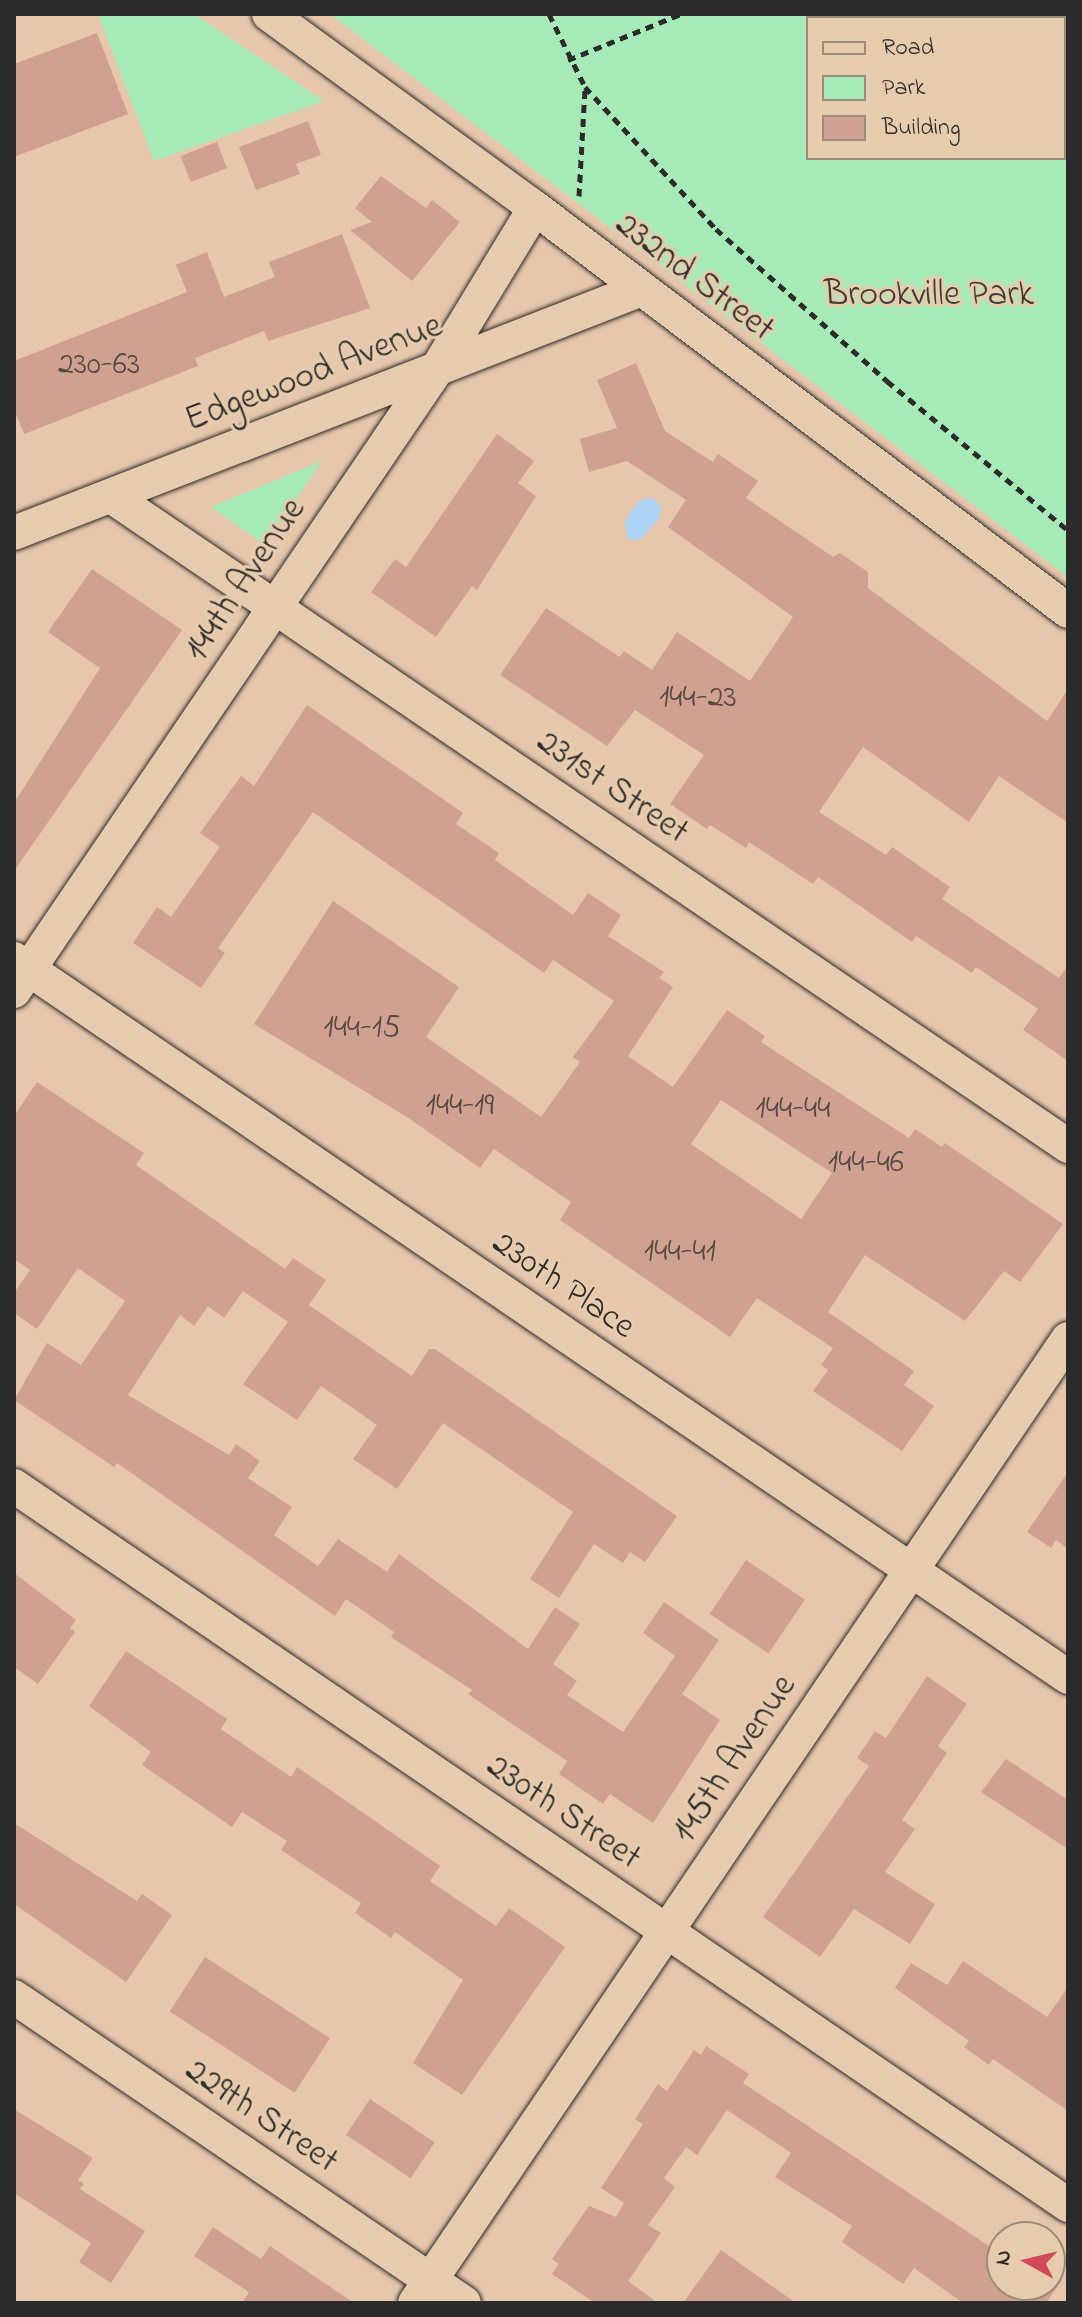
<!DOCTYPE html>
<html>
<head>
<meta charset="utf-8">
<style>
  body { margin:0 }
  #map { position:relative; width:1082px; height:2317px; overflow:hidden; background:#e7c7ab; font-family:"Indie Flower",sans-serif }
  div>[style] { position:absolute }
  .green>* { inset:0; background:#a6ebb7 }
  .water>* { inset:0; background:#add4f7 }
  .building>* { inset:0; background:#d0a190; transform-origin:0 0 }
  .path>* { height:5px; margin-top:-2.5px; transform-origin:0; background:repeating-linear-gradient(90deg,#2b2b2b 0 8px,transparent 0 14px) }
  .roads { filter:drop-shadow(0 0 2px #2b2b2b) drop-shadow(0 0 2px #2b2b2b) }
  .street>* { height:34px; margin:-17px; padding:0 17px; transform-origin:17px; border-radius:17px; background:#e6ccad }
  span { translate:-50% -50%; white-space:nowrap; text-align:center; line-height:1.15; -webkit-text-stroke:6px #e6ccad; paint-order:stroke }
  .number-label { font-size:32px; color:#544844 }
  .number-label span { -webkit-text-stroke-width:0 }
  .street-label { font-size:36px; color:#2b2b2b }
  .park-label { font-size:36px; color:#373e39 }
  .frame { position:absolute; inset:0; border:16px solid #2b2b2b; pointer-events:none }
  .legend { position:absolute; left:806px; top:16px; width:260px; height:144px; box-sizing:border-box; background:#e6ccad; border:2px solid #9b8c79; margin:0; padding:10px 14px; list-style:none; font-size:24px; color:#2b2b2b }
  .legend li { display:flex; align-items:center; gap:16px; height:40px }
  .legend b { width:40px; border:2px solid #9b8c79 }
  .north { position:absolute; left:986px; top:2221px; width:80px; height:80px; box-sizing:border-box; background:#e6ccad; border:2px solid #9b8c79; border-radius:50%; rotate:278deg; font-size:22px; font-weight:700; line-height:32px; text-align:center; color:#2b2b2b }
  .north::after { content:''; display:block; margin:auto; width:28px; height:36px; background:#d1495b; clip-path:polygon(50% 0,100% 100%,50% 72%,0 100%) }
</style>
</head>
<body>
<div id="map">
  <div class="green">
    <i style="clip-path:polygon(98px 14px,194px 14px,324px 101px,154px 161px)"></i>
    <i style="clip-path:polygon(evenodd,330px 14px,1068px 14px,1068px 577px,330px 14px,808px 18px,1064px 18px,1064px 158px,808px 158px,808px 18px)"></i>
    <i style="clip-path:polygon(322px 461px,265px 545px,211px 507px)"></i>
  </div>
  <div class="water">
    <i style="clip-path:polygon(650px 497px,661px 505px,659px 518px,640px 540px,627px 539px,625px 521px,638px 502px)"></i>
  </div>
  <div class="building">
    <i style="clip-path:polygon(97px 33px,128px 114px,14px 157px,14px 64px)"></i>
    <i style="clip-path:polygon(308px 121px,321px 155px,296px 164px,300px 174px,256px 190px,239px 147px)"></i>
    <i style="left:217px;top:142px;width:28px;height:39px;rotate:69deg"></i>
    <i style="clip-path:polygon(381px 176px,426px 208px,432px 200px,460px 222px,412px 281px,350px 230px,372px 222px,355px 208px)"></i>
    <i style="clip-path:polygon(342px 234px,370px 308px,268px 341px,264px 331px,195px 358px,198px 366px,24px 434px,14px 409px,14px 361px,187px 292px,176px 265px,207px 252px,224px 297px,275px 277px,269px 262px)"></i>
    <i style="clip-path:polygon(636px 363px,665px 431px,713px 462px,718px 454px,758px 481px,746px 498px,833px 557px,840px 553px,868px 572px,868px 588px,1047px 721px,1068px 689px,1068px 823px,999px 776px,969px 822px,863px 747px,819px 812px,886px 855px,892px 847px,950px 887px,942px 899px,1059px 978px,1068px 965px,1068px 1061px,1023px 1030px,1038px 1009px,976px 967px,972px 973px,916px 936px,912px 942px,818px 877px,813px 884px,749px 842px,746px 848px,710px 825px,707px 829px,670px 804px,704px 755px,635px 710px,607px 746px,500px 675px,546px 608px,620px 657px,624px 651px,652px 670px,677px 632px,750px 681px,793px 617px,668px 527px,686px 500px,627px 461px,589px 472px,580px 439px,617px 428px,597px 380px)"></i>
    <i style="clip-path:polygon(497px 434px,534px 461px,518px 483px,536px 496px,477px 590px,472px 586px,436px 637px,371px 592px,395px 559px,406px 567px)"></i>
    <i style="clip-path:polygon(92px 569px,182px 630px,14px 871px,14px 803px,100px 668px,48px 632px)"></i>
    <i style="clip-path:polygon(evenodd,307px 705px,463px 813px,456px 824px,499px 853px,495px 860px,573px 915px,588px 893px,621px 915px,608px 936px,664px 972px,659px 978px,673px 987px,628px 1056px,673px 1087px,727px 1010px,765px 1036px,761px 1042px,909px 1138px,915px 1129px,942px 1147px,945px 1143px,1063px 1224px,1020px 1282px,1004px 1271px,965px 1321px,865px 1255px,828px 1312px,914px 1371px,904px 1385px,934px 1406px,902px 1451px,813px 1391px,828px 1370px,821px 1365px,833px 1348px,757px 1298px,730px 1337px,560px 1220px,571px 1202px,494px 1149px,480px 1168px,407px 1117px,254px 1024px,333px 901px,459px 987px,426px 1037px,541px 1117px,580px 1062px,573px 1057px,614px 1001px,553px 960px,544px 973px,313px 812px,218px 948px,225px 953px,201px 988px,133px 943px,157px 907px,171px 917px,220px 847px,200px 833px,241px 776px,254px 786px,307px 705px,721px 1100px,832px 1173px,801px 1219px,691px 1144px,721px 1100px)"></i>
    <i style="clip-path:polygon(37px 1082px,144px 1153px,136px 1165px,285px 1269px,293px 1258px,326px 1280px,309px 1305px,412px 1376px,429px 1349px,435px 1349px,677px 1516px,645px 1562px,630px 1552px,623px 1563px,594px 1544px,559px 1598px,530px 1579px,573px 1512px,443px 1423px,397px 1489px,353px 1459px,377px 1425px,321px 1386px,297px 1420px,243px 1384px,288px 1322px,243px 1291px,224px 1318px,208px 1306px,194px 1326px,180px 1315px,128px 1395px,229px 1455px,236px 1444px,260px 1461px,248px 1478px,292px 1507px,274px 1535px,318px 1566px,338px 1539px,387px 1572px,399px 1554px,528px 1649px,555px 1607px,580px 1624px,553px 1664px,577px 1681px,567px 1695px,623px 1732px,675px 1656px,643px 1633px,664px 1602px,719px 1640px,682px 1694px,720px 1720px,653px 1823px,610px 1794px,603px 1804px,559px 1774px,567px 1761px,468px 1694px,472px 1690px,391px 1637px,394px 1632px,346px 1599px,335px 1616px,117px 1463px,114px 1467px,14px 1400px,47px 1343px,81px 1365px,125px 1301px,78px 1268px,37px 1329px,14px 1313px,14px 1293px,30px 1270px,14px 1259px,14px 1116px)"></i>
    <i style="clip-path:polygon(1068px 1472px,1068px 1549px,1056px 1540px,1051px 1548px,1027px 1532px)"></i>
    <i style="left:746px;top:1560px;width:71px;height:65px;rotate:34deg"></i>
    <i style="clip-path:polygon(14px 1573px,76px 1620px,70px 1628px,75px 1632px,38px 1684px,14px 1667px)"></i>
    <i style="clip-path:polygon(126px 1651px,227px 1719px,221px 1729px,291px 1777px,297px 1767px,440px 1866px,430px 1881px,496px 1926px,509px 1908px,565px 1947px,462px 2095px,413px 2063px,463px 1980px,395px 1932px,391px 1938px,355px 1913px,361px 1903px,281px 1850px,287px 1841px,242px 1812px,232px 1827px,142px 1765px,151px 1752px,89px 1706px)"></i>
    <i style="clip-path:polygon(927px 1676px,967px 1704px,938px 1746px,947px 1753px,902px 1820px,915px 1829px,885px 1872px,935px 1904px,910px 1944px,854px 1909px,820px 1957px,763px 1917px,869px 1766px,857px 1758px,875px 1731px,886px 1738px)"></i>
    <i style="clip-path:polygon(1006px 1759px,1068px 1800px,1068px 1849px,981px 1792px)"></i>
    <i style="clip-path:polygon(14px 1823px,137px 1901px,142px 1894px,172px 1915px,126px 1982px,14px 1904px)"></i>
    <i style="left:205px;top:1957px;width:149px;height:65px;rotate:33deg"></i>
    <i style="clip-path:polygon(963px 1961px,1047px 2017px,1068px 1987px,1068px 2111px,993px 2059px,989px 2065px,964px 2047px,969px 2041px,895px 1988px,911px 1963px,947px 1985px)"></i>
    <i style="clip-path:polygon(706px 2046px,749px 2074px,743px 2083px,992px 2248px,1002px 2240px,1002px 2285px,1050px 2285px,1050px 2272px,1062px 2280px,1046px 2303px,963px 2303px,914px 2268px,903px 2284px,842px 2242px,852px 2226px,775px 2177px,791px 2153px,727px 2110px,697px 2155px,686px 2147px,664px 2178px,675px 2187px,648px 2225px,661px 2233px,628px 2281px,658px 2303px,595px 2303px,552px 2274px,559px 2264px,552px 2259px,589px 2206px,616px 2217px,624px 2203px,601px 2188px,643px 2124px,635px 2119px,658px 2084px,667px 2091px,694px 2050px,701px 2055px)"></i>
    <i style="left:370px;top:2099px;width:78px;height:43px;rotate:34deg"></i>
    <i style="clip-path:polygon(14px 2109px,93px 2158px,78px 2180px,84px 2184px,80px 2189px,145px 2231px,111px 2283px,79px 2262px,91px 2243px,14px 2193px)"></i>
    <i style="clip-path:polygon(213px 2227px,261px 2259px,270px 2246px,354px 2303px,242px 2303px,249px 2292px,194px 2256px)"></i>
    <i style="clip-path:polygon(721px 2250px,796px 2303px,683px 2303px)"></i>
  </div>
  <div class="path">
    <i style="left:549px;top:14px;width:81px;rotate:63.7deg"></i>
    <i style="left:585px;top:87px;width:193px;rotate:47.3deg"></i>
    <i style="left:716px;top:229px;width:229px;rotate:41.6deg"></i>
    <i style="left:887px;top:381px;width:234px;rotate:39.5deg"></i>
    <i style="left:568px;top:60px;width:122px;rotate:-22.2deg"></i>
    <i style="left:579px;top:196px;width:109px;rotate:-86.8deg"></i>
  </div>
  <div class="roads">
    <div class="street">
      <i style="left:269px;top:14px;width:329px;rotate:36.1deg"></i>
      <i style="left:535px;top:208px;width:668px;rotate:37.09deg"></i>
      <i style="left:111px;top:496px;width:1157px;rotate:34.18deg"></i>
      <i style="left:14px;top:533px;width:674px;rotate:-21.23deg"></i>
      <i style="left:14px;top:959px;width:1275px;rotate:34.26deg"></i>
      <i style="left:14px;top:991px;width:752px;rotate:-55.78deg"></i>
      <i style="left:437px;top:369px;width:188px;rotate:-58.7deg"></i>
      <i style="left:14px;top:1486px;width:1276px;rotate:34.3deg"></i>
      <i style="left:14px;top:1997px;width:544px;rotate:34.22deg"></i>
      <i style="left:415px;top:2303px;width:1164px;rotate:-55.89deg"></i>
    </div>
  </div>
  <div class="number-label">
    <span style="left:99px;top:366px">230-63</span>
    <span style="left:698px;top:699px">144-23</span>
    <span style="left:362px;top:1029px">144-15</span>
    <span style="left:460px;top:1107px">144-19</span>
    <span style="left:793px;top:1110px">144-44</span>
    <span style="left:866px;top:1164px">144-46</span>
    <span style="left:680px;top:1253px">144-41</span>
  </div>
  <div class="street-label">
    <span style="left:694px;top:278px;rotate:37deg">232nd Street</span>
    <span style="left:314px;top:374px;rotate:-21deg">Edgewood Avenue</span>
    <span style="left:246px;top:580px;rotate:-56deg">144th Avenue</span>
    <span style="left:612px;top:788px;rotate:34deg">231st Street</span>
    <span style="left:563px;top:1286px;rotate:34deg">230th Place</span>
    <span style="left:735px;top:1759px;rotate:-56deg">145th Avenue</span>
    <span style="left:563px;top:1813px;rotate:34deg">230th Street</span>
    <span style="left:261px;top:2117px;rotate:34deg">229th Street</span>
  </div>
  <div class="park-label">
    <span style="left:929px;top:296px">Brookville Park</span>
  </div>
  <div class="frame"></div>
  <ul class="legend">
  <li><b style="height:10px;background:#e6ccad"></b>Road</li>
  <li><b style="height:22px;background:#a6ebb7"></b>Park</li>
  <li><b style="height:22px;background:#d0a190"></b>Building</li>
  </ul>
  <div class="north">N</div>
</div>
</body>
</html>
